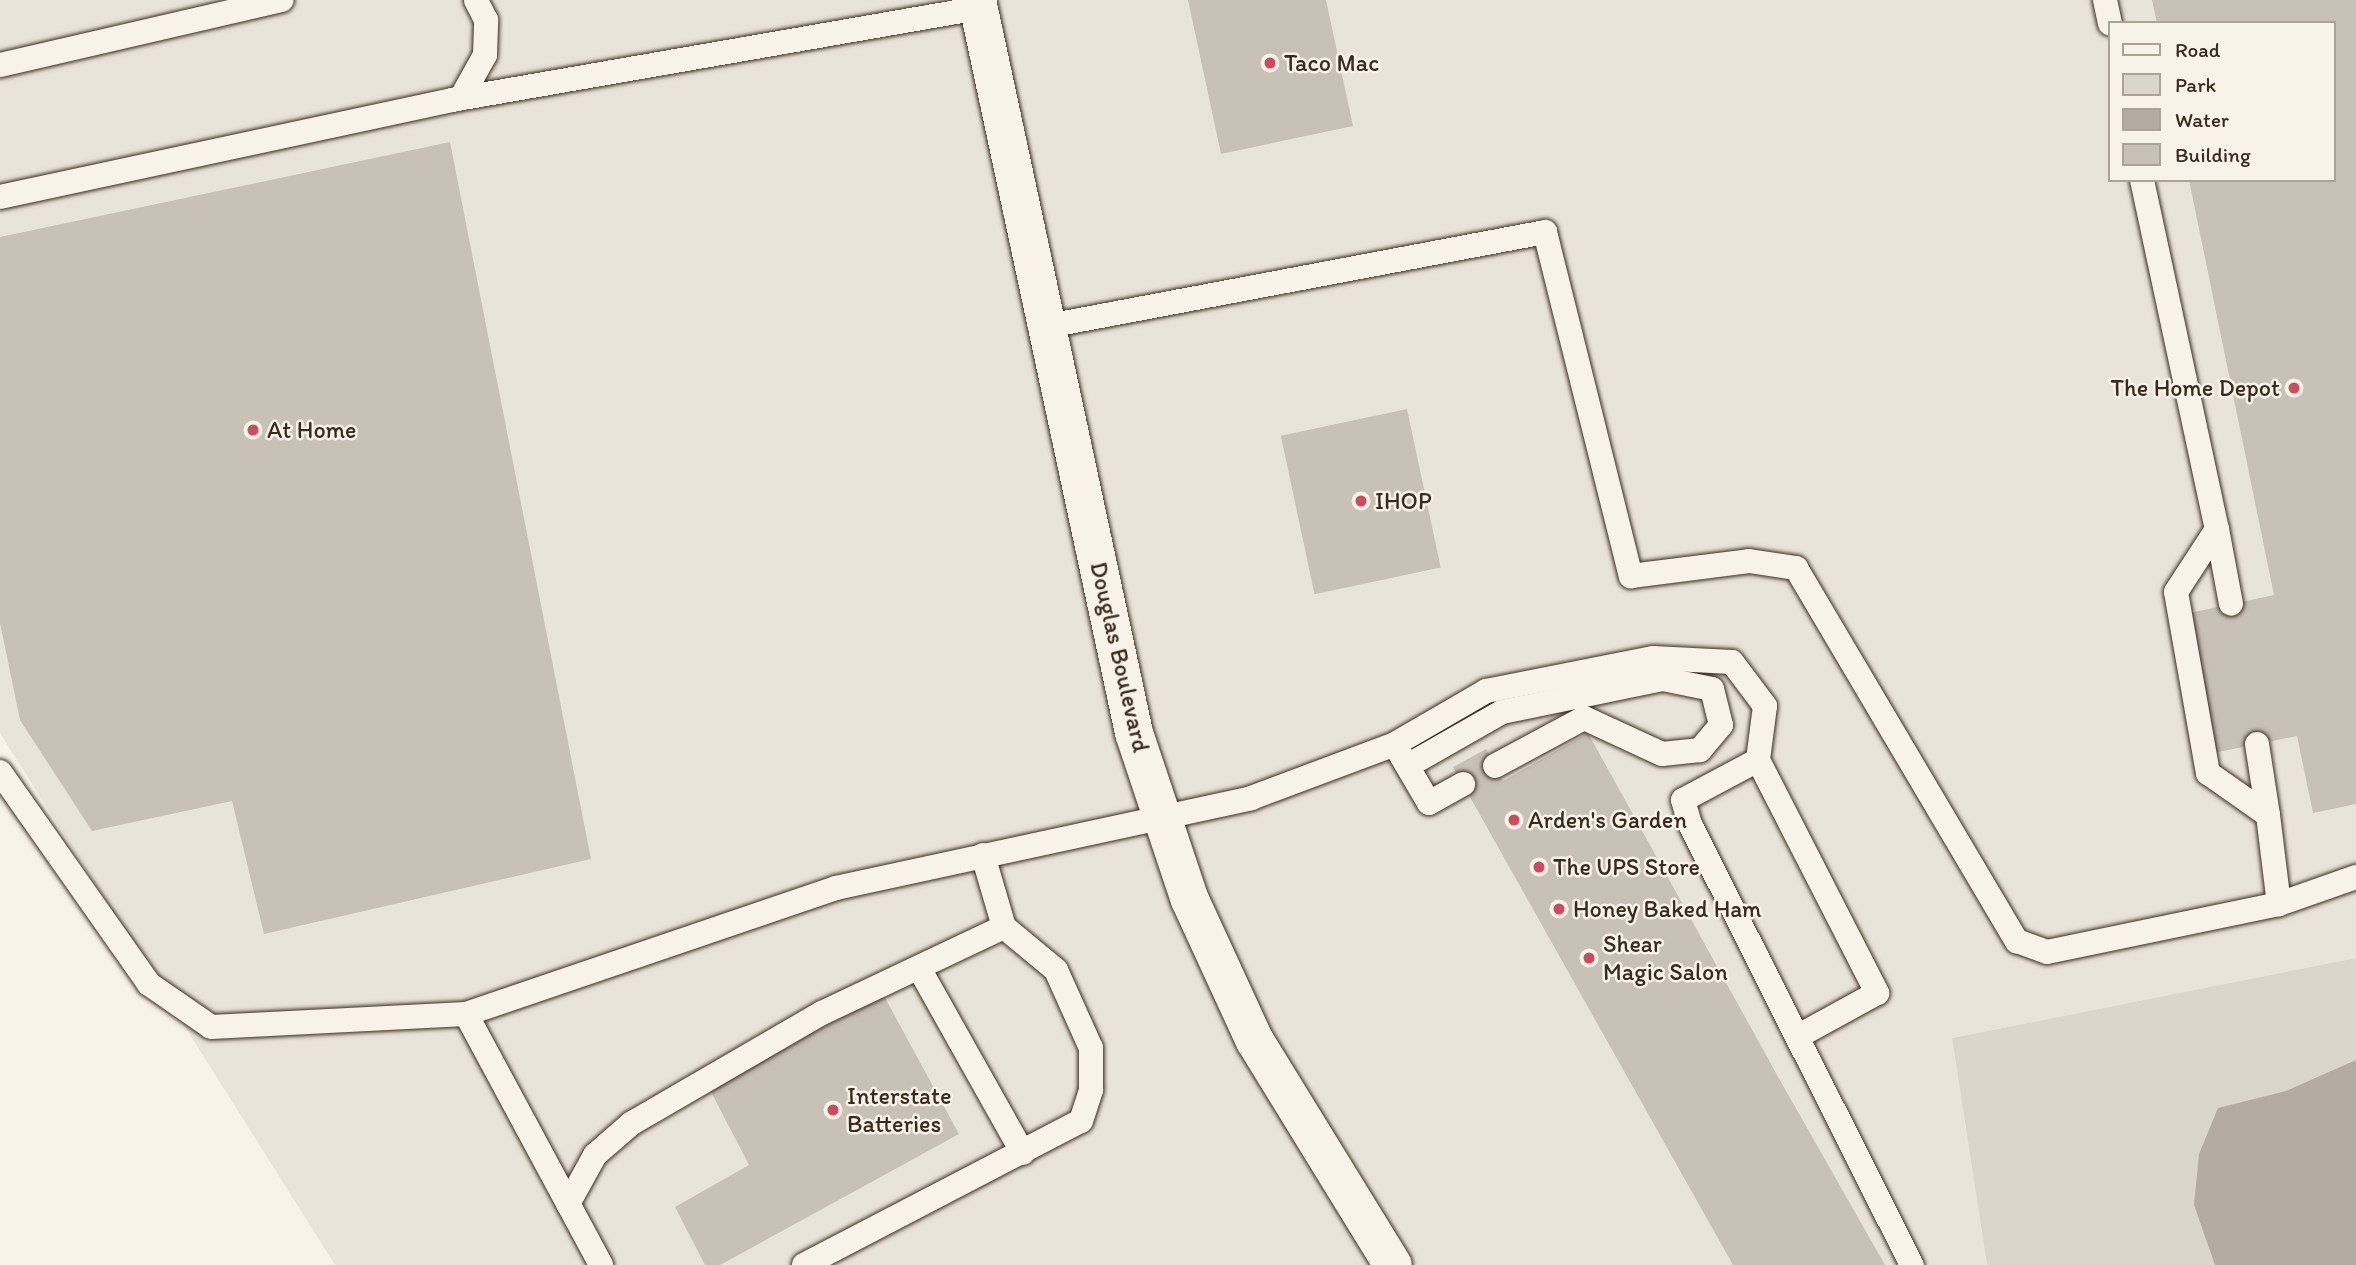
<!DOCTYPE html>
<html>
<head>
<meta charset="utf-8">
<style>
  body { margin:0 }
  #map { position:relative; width:2356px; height:1265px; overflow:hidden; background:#f7f3e8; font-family:Itim,sans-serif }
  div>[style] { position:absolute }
  .built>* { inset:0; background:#e9e4d9 }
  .green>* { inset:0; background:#dbd6cb }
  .water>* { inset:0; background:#b4aca0 }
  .building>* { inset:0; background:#c8c1b6; transform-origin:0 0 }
  .roads { filter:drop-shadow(0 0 2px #3b2a1e) drop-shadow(0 0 2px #3b2a1e) }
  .lane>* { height:24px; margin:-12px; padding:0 12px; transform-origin:12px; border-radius:12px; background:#f7f3e8 }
  .secondary>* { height:38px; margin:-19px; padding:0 19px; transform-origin:19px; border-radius:19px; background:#f7f3e8 }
  .dots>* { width:19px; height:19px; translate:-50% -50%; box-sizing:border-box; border:4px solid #f7f3e8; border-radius:50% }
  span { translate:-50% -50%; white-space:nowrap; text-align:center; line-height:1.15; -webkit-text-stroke:5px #f7f3e8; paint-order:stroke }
  .poi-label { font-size:24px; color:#3b2a1e }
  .left { translate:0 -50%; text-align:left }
  .right { translate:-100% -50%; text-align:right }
  .street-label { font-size:24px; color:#3b2a1e }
  .legend { position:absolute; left:2108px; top:21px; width:228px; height:161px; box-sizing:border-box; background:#f7f3e8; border:2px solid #aca397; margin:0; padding:9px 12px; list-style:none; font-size:21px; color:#3b2a1e }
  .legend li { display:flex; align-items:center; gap:14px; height:35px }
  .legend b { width:35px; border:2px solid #aca397 }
</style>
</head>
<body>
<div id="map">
  <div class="built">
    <i style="clip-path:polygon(evenodd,0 0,2356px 0,2356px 958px,1952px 1038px,1987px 1265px,335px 1265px,0 733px,0 0,2109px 23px,2333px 23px,2333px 180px,2109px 180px,2109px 23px)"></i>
  </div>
  <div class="green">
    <i style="clip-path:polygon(2356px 958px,2356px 1265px,1987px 1265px,1952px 1038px)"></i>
  </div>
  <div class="water">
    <i style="clip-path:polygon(2356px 1060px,2356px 1265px,2215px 1265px,2194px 1205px,2199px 1154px,2218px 1108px,2286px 1091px)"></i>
  </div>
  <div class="building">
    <i style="clip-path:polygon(1188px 0,1326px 0,1353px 126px,1221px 154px)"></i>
    <i style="clip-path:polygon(2152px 0,2356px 0,2356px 804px,2313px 813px,2297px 736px,2213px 753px,2185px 614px,2274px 595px,2189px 180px,2333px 180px,2333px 23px,2157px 23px)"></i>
    <i style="clip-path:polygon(450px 142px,591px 859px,264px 934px,232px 801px,92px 831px,20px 720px,0 623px,0 237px)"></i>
    <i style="left:1407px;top:409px;width:162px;height:129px;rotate:78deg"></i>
    <i style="clip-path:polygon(1588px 733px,1781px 1082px,1885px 1265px,1733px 1265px,1453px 767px,1486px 749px,1503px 781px)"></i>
    <i style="clip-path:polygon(884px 996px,959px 1134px,720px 1265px,705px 1265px,675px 1207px,749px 1165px,708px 1086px)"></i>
  </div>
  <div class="roads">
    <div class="lane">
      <i style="left:2105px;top:0;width:24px;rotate:78deg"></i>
      <i style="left:0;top:65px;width:289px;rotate:-13deg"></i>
      <i style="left:452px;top:100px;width:535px;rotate:-9.9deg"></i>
      <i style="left:2142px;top:180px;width:357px;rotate:77.9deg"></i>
      <i style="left:2217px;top:529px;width:75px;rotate:123.1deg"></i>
      <i style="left:2176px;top:592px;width:184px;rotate:80deg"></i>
      <i style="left:2208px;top:773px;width:73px;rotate:35deg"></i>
      <i style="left:2268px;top:815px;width:90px;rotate:83deg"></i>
      <i style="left:0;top:197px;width:472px;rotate:-12.1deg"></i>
      <i style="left:461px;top:98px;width:49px;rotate:-60.8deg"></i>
      <i style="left:485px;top:55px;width:35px;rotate:-88deg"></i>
      <i style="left:486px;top:20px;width:22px;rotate:-117deg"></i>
      <i style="left:1048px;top:326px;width:506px;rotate:-10.71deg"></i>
      <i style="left:1545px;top:232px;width:355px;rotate:76deg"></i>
      <i style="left:1631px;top:576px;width:119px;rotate:-7.2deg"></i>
      <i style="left:1749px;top:561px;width:48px;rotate:8.5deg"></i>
      <i style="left:1796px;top:568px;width:434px;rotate:59.4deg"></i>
      <i style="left:2017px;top:941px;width:32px;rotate:20deg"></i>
      <i style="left:2047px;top:952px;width:237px;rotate:-11.7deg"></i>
      <i style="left:2279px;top:904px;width:82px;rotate:-19.3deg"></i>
      <i style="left:2217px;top:529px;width:76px;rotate:79.4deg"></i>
      <i style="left:2257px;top:744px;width:72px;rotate:81.2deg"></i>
      <i style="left:1399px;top:752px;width:59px;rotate:59.5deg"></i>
      <i style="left:1429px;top:803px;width:39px;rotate:-29deg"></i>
      <i style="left:1758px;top:760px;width:262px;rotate:62.9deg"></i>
      <i style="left:1877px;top:993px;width:91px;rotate:151.2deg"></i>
      <i style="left:1409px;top:765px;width:107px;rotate:-29.7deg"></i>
      <i style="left:1502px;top:712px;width:164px;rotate:-11.6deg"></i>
      <i style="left:1663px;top:679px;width:50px;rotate:11.5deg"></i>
      <i style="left:1712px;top:689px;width:37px;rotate:76deg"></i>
      <i style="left:1721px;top:725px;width:33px;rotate:130deg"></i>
      <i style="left:1700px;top:750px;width:38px;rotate:174deg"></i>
      <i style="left:1662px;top:754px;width:86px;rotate:-155.2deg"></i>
      <i style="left:1584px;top:718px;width:101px;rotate:151.7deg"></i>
      <i style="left:0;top:772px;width:259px;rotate:54.9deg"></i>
      <i style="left:149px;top:984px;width:75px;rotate:34.7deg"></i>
      <i style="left:211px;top:1027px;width:255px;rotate:-2.9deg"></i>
      <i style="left:466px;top:1014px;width:391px;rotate:-18.8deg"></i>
      <i style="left:836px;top:888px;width:425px;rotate:-12.2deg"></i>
      <i style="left:1251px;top:798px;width:152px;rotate:-20.5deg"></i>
      <i style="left:1393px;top:745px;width:108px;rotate:-30.1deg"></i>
      <i style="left:1486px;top:691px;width:170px;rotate:-11.2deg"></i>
      <i style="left:1653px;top:658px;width:79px;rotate:2.9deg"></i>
      <i style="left:1732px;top:662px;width:55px;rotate:53.1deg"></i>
      <i style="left:1765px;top:706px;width:54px;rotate:97.4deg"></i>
      <i style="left:1758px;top:760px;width:85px;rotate:151.9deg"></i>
      <i style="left:1683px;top:800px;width:25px;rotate:74deg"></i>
      <i style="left:1690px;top:824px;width:494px;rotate:63.3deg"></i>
      <i style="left:919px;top:968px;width:212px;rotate:60.7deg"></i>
      <i style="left:466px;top:1014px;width:285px;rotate:61.7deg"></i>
      <i style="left:568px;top:1204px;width:56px;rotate:-61.1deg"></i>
      <i style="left:595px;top:1155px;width:49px;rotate:-40.9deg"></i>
      <i style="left:632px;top:1123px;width:220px;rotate:-30.1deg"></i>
      <i style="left:822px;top:1013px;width:201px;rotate:-25.3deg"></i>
      <i style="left:804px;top:1265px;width:312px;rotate:-27.5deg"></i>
      <i style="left:1081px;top:1121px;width:33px;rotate:-72deg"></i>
      <i style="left:1091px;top:1090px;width:42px;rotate:-90deg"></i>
      <i style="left:1091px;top:1048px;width:85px;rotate:-114.2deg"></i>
      <i style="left:1056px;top:970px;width:67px;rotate:-140.4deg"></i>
      <i style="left:1004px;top:927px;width:75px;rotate:-106.3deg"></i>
    </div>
    <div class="secondary">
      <i style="left:977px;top:0;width:750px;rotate:77.91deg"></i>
      <i style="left:1134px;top:733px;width:176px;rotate:71.5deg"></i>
      <i style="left:1190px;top:900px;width:155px;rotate:65.3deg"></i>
      <i style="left:1255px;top:1041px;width:263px;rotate:58.4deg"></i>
    </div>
  </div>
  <div class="dots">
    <i style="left:1270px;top:63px;background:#d1495b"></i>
    <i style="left:2294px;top:388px;background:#d1495b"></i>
    <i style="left:253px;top:430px;background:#d1495b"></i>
    <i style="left:1361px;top:501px;background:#d1495b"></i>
    <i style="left:1514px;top:820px;background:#d1495b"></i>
    <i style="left:1539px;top:867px;background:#d1495b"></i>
    <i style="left:1559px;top:909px;background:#d1495b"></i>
    <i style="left:1589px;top:958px;background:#d1495b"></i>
    <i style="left:833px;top:1110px;background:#d1495b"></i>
  </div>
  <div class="poi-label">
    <span class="left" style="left:1284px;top:63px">Taco Mac</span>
    <span class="right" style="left:2280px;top:388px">The Home Depot</span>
    <span class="left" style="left:267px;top:430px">At Home</span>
    <span class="left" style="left:1375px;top:501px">IHOP</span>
    <span class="left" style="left:1528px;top:820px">Arden's Garden</span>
    <span class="left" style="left:1553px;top:867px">The UPS Store</span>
    <span class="left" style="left:1573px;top:909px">Honey Baked Ham</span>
    <span class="left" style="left:1603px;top:958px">Shear<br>Magic Salon</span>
    <span class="left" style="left:847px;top:1110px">Interstate<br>Batteries</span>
  </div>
  <div class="street-label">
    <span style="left:1120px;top:657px;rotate:77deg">Douglas Boulevard</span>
  </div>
  <ul class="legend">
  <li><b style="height:9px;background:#f7f3e8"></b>Road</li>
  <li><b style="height:19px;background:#dbd6cb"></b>Park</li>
  <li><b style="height:19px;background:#b4aca0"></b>Water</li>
  <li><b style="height:19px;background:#c8c1b6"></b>Building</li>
  </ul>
</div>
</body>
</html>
